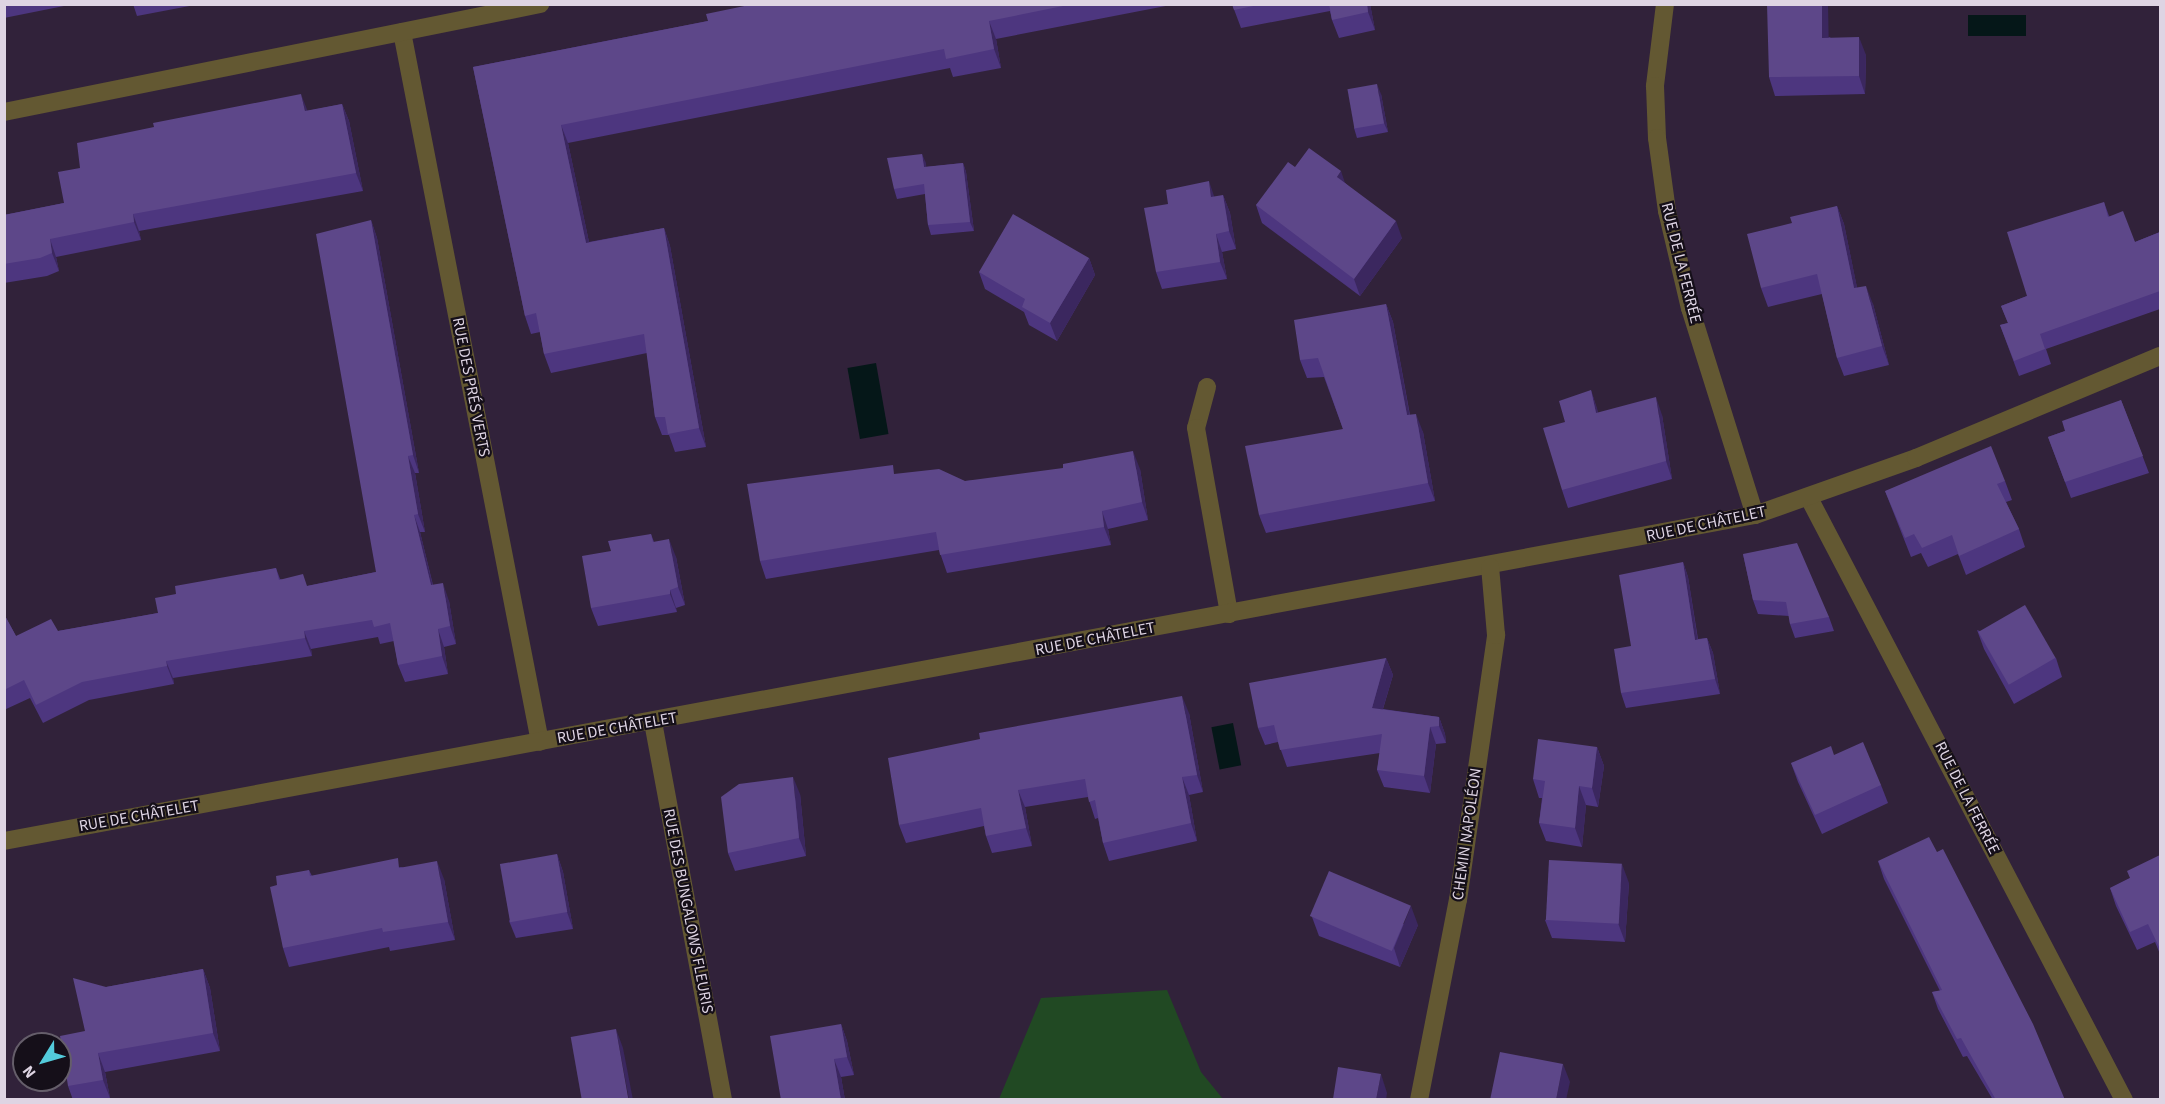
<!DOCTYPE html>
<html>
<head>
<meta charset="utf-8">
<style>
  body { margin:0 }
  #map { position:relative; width:2165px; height:1104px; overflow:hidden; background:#31223a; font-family:"Source Sans 3",sans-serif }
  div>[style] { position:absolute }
  .green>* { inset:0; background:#214923 }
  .water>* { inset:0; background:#051718; transform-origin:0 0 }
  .minor>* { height:18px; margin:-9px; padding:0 9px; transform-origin:9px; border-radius:9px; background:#635832 }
  .wall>* { inset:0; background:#4d367f }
  .shaded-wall>* { inset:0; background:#3b275f }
  .building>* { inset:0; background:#5d4789; transform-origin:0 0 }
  span { translate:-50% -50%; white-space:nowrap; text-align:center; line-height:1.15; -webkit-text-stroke:4.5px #150f19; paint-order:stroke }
  .street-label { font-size:16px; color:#ded4e3 }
  .frame { position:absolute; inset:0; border:6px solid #ded4e3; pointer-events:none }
  .north { position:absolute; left:12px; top:1032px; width:60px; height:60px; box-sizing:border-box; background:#150f19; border:2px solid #655e6a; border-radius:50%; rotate:233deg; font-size:16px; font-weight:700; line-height:24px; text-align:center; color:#ded4e3 }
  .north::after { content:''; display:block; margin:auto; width:21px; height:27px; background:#53cbdb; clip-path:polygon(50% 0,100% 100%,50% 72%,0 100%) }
</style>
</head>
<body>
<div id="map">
  <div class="green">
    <i style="clip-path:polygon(1167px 990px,1201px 1072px,1223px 1099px,999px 1099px,1041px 998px)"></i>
  </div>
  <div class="water">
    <i style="left:2026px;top:15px;width:21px;height:58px;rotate:90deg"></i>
    <i style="left:876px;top:363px;width:72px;height:29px;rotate:80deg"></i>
    <i style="left:1233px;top:723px;width:43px;height:22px;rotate:79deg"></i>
  </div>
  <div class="minor">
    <i style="left:1665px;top:4px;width:83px;rotate:97deg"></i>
    <i style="left:1655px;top:86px;width:52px;rotate:87.8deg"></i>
    <i style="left:1657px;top:138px;width:74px;rotate:82.2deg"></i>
    <i style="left:1667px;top:211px;width:100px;rotate:76.7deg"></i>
    <i style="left:1690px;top:308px;width:217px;rotate:72.6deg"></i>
    <i style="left:402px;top:32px;width:723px;rotate:79deg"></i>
    <i style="left:4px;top:112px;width:547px;rotate:-11.39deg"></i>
    <i style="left:1207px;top:387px;width:42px;rotate:105deg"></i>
    <i style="left:1196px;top:428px;width:189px;rotate:79.9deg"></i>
    <i style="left:1809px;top:498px;width:679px;rotate:62.38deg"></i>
    <i style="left:653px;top:722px;width:384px;rotate:79.5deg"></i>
    <i style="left:4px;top:841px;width:1781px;rotate:-10.55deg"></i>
    <i style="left:1755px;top:515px;width:171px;rotate:-19.5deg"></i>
    <i style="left:1916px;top:458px;width:264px;rotate:-22.7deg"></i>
    <i style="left:1419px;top:1100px;width:204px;rotate:-79deg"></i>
    <i style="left:1458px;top:900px;width:268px;rotate:-81.8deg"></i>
    <i style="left:1496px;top:635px;width:68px;rotate:-95deg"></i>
  </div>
  <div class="wall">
    <i style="clip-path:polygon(4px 4px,74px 4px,4px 18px)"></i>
    <i style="clip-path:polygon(133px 4px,200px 4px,137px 16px)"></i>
    <i style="clip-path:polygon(754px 4px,1176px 4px,996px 39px,1001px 68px,953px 77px,950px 68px,568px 143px,589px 242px,664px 228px,670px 246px,706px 447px,675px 452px,669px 435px,662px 435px,655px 417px,647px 353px,551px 373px,544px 354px,540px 332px,531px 334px,525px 316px,473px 67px,708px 21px)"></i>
    <i style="clip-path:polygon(1232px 4px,1370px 4px,1375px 30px,1339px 38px,1332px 20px,1330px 11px,1241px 28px)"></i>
    <i style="clip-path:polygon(1829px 37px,1866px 55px,1865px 94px,1775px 96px,1769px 77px)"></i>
    <i style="clip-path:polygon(1381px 94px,1388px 132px,1357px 138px,1354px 128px)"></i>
    <i style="clip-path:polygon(342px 104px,349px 121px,363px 191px,139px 231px,141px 240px,56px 257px,59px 271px,47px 276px,4px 283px,4px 215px,64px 203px,307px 111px)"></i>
    <i style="clip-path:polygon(922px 154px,926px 167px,963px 163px,966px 172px,974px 231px,931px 235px,928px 225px,925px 194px,897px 199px,894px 189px)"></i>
    <i style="clip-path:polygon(1295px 167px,1345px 183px,1402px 238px,1360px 296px,1262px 223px,1256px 205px)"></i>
    <i style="clip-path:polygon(1223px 195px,1230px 213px,1236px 249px,1222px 252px,1227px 279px,1162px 289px,1156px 272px)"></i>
    <i style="clip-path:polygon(2104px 202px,2109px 216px,2135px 242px,2160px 232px,2160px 309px,2046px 349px,2051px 364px,2019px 376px,2000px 325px,2008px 323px,2001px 306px,2027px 296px)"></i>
    <i style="clip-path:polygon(1837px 206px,1844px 224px,1857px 288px,1873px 304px,1889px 365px,1844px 376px,1837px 358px,1822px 294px,1768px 307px,1761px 288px,1792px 223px)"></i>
    <i style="clip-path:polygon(371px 220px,377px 238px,419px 473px,415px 473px,425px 532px,420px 532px,433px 585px,449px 601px,456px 644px,444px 647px,448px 674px,405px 682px,398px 665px,394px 641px,380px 644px,378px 637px,311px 649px,312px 656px,173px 678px,174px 684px,89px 700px,43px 723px,30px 698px,4px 710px,4px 614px,16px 636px,58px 631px,158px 613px,176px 594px,276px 568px,280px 579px,307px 586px,376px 572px)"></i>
    <i style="clip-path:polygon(1089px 258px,1095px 275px,1057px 341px,1029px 325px,1024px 312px,985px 289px,979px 272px)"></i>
    <i style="clip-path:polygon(1386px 304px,1393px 322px,1410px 415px,1423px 432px,1435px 501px,1266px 533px,1259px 515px,1343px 429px,1324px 377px,1307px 378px,1300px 360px)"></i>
    <i style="clip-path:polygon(1591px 390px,1598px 413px,1662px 415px,1672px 479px,1568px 508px,1562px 490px,1565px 422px)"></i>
    <i style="clip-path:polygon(2121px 400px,2149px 473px,2071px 498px,2048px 437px,2065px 431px)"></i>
    <i style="clip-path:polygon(1140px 469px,1148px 520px,1108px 529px,1111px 545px,947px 573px,939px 550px,766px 579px,760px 561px,896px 474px,965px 481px)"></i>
    <i style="clip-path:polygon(2005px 481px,2012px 500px,2006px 502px,2019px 529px,2025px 547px,1966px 575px,1958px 554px,1928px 567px,1921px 553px,1911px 557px,1885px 491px)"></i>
    <i style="clip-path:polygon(651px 534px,654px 542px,676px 557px,685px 605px,676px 608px,677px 612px,598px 626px,591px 608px,611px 551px)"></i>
    <i style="clip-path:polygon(1743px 554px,1829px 617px,1834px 631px,1795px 638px,1790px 624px,1789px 616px,1758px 614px,1753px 600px)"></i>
    <i style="clip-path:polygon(1683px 562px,1688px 577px,1698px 639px,1707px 638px,1713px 653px,1720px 694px,1626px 708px,1621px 693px,1631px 646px)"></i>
    <i style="clip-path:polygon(1977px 630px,2056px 658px,2062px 677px,2014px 704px,1984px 649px)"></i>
    <i style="clip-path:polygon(1386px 658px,1393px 675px,1383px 709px,1439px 717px,1445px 734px,1446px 743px,1436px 744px,1430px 793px,1384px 787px,1377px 770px,1380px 753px,1287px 767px,1278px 742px,1265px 745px,1258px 728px)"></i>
    <i style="clip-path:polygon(1189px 713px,1203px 792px,1189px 795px,1197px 841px,1109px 861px,1103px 843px,1098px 818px,1095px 819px,1088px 797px,1025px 807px,1032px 846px,992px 853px,986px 836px,984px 826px,906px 843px,899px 825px)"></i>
    <i style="clip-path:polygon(1597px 747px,1604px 766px,1598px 807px,1586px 805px,1582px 847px,1546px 841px,1539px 823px,1542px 798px,1539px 798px,1533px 779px)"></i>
    <i style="clip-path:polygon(1834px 755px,1881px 785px,1888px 803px,1822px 834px,1798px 782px,1791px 763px)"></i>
    <i style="clip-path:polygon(800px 794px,806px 856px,735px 871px,728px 853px)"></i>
    <i style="clip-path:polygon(557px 854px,563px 872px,573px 929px,516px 938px,509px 921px)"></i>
    <i style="clip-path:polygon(2160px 855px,2160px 954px,2155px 942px,2137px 950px,2116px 906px,2110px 888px,2130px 878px)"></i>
    <i style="clip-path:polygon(1878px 861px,2065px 1100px,1993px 1100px,1967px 1056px,1963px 1057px,1938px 1009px,1932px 992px,1940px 991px,1884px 879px)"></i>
    <i style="clip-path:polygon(401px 867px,444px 879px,455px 940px,390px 951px,389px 947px,289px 967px,283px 948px,277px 885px,309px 870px,312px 876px)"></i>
    <i style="clip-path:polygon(1629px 883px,1625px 942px,1552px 938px,1545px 920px)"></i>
    <i style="clip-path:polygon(1312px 917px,1418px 925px,1400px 967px,1319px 936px)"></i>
    <i style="clip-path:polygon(203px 969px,210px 988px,220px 1051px,105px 1072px,110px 1098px,105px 1100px,73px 1100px,68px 1086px,85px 1031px,106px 987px)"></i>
    <i style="clip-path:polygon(841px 1024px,847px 1041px,854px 1075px,841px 1077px,845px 1100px,781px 1100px)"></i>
  </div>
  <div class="shaded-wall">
    <i style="clip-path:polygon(1367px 4px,1370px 4px,1375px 30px,1368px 12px)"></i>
    <i style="clip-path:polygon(1822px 4px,1828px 4px,1829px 56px,1822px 38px)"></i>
    <i style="clip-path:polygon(989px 21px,996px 39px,1001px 68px,994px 49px)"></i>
    <i style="clip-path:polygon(1859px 37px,1866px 55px,1865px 94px,1859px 76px)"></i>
    <i style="clip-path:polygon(1377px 84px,1381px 94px,1388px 132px,1384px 123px)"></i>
    <i style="clip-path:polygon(301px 94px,308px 112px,305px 111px)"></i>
    <i style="clip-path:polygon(342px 104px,349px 121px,363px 191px,356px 173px)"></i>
    <i style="clip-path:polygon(561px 125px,568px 143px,593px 261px,586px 243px)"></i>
    <i style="clip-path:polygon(922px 154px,926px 163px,927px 176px,924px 167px)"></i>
    <i style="clip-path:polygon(963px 163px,966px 172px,974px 231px,970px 222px)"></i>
    <i style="clip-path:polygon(1341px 171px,1347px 189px,1337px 177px)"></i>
    <i style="clip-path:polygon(1209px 181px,1215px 199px,1211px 197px)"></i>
    <i style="clip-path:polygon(1223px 195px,1230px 213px,1236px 249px,1229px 231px)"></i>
    <i style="clip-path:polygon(1837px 206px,1844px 224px,1861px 307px,1854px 288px)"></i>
    <i style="clip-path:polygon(133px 214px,139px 231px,141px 240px,134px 222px)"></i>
    <i style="clip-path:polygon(371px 220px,377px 238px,419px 473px,413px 455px)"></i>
    <i style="clip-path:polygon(1396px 221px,1402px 238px,1360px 296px,1354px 279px)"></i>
    <i style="clip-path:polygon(664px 228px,670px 246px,706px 447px,699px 428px)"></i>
    <i style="clip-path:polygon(1216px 234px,1222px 252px,1227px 279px,1220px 262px)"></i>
    <i style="clip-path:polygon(50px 239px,56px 257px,59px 271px,52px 253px)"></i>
    <i style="clip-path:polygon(1089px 258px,1095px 275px,1057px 341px,1050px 323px)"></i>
    <i style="clip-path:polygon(1866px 286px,1873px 304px,1889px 365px,1882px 346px)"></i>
    <i style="clip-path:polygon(1386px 304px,1393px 322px,1413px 434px,1407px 415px)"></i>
    <i style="clip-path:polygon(1591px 390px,1597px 408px,1603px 431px,1596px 413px)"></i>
    <i style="clip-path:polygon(1656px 397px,1662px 415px,1672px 479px,1666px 461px)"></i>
    <i style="clip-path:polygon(1416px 414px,1423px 432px,1435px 501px,1428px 483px)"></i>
    <i style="clip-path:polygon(1133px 451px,1140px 469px,1148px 520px,1142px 502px)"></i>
    <i style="clip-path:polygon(408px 456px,415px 473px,425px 532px,418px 514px)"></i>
    <i style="clip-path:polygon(1102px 511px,1108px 529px,1111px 545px,1104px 527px)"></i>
    <i style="clip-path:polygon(414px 515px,420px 532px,437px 603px,431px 585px)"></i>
    <i style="clip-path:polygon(669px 539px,676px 557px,685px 605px,678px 587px)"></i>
    <i style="clip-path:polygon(1683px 562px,1688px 577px,1700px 655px,1695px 640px)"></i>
    <i style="clip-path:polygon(443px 583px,449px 601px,456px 644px,450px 626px)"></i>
    <i style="clip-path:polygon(670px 590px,676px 608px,677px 612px,670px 594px)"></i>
    <i style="clip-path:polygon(438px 629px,444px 647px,448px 674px,442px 656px)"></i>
    <i style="clip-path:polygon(304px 631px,311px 649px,312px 656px,305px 638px)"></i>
    <i style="clip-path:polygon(1707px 638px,1713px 653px,1720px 694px,1715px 679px)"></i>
    <i style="clip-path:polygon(1386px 658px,1393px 675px,1378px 725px,1372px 708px)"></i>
    <i style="clip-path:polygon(166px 661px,173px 678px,174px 684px,167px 666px)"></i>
    <i style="clip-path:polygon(1182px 696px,1189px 713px,1203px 792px,1197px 775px)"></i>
    <i style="clip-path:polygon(1439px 717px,1445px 734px,1446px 743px,1439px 726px)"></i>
    <i style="clip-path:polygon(1430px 727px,1436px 744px,1430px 793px,1424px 776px)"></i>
    <i style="clip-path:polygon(1597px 747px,1604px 766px,1598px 807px,1592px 788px)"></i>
    <i style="clip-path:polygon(793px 777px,800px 794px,806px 856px,799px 838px)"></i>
    <i style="clip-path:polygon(1182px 777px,1189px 795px,1197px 841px,1191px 823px)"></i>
    <i style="clip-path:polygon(1579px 786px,1586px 805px,1582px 847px,1575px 828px)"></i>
    <i style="clip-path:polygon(1018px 790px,1025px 807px,1032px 846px,1026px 828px)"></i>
    <i style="clip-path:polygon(557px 854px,563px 872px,573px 929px,567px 912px)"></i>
    <i style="clip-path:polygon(437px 861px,444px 879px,455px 940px,448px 922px)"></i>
    <i style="clip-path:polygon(1622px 864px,1629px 883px,1625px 942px,1618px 923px)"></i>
    <i style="clip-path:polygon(1411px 906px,1418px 925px,1400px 967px,1394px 948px)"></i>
    <i style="clip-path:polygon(203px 969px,210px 988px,220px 1051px,213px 1033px)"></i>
    <i style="clip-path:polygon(841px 1024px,847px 1041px,854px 1075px,847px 1057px)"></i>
    <i style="clip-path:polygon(616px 1029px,623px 1048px,633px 1100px,629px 1100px)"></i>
    <i style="clip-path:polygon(98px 1053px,105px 1072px,110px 1098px,103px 1080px)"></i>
    <i style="clip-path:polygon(834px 1059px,841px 1077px,845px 1100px,841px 1100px)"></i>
    <i style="clip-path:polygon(1563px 1064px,1570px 1082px,1566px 1100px,1556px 1100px)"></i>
    <i style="clip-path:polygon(1381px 1074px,1387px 1093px,1386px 1100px,1376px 1100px)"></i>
  </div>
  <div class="building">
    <i style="clip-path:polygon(754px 4px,1073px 4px,989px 21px,994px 49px,946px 59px,944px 49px,561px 125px,586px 243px,664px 228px,699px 428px,668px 434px,665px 417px,655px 417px,644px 334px,544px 354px,536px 313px,525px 316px,473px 67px,708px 21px,706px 14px)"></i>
    <i style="clip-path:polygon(1232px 4px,1263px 4px,1234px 10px)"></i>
    <i style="clip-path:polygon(1329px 4px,1367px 4px,1368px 12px,1332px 20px)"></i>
    <i style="clip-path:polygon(1767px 4px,1822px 4px,1822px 38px,1859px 37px,1859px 76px,1769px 77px)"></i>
    <i style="left:1377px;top:84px;width:40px;height:30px;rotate:80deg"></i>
    <i style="clip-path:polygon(301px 94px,305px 111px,342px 104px,356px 173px,133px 214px,134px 222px,50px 239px,52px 253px,40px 258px,4px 264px,4px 215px,64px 203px,58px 172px,80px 168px,77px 143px,154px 127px,153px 123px)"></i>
    <i style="clip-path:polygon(1309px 148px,1341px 171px,1337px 177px,1396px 221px,1354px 279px,1256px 205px,1288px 162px,1295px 167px)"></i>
    <i style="clip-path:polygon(922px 154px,924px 167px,963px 163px,970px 222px,928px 225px,924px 184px,894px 189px,887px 158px)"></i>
    <i style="clip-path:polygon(1209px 181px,1211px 197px,1223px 195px,1229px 231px,1216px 234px,1220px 262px,1156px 272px,1144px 208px,1168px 204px,1166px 190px)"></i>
    <i style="clip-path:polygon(2104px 202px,2108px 217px,2123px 211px,2135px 242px,2160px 232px,2160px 291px,2040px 334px,2045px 349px,2014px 361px,2000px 325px,2008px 323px,2001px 306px,2027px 296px,2007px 232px)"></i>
    <i style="clip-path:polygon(1837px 206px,1854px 288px,1866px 286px,1882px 346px,1837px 358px,1817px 274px,1761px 288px,1747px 234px,1792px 223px,1790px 217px)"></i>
    <i style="clip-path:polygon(1013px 214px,1089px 258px,1050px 323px,1022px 307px,1025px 299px,979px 272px)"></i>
    <i style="clip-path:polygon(371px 220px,413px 455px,408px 456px,418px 514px,414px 515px,431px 585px,443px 583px,450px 626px,438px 629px,442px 656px,398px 665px,390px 623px,374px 627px,372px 620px,304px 631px,305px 638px,166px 661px,167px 666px,82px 682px,36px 705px,24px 680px,4px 690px,4px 614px,16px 636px,51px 619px,58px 631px,158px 613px,155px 598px,176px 594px,175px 586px,276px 568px,279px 580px,303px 574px,307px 586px,376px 572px,316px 234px)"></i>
    <i style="clip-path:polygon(1386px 304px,1407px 415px,1416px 414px,1428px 483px,1259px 515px,1245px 446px,1343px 429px,1318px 358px,1300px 360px,1294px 320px)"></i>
    <i style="clip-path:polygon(1591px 390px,1596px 413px,1656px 397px,1666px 461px,1562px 490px,1543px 428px,1565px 422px,1559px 401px)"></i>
    <i style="clip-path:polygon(2121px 400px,2143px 456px,2065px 482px,2048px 437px,2065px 431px,2062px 421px)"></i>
    <i style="clip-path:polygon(1991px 446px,2005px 481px,1997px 484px,2019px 529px,1959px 556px,1952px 535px,1922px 548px,1914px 534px,1905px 538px,1885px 491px)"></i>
    <i style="clip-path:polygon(1133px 451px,1142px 502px,1102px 511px,1104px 527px,940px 555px,936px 532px,760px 561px,747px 484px,893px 465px,894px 474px,939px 469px,965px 481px,1063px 468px,1063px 464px)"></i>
    <i style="clip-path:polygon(651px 534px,653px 542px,669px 539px,678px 587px,670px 590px,670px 594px,591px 608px,582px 556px,611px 551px,608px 541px)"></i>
    <i style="clip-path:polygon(1797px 543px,1829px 617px,1790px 624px,1786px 602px,1753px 600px,1743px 554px)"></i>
    <i style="clip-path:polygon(1683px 562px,1695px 640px,1707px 638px,1715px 679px,1621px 693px,1614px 649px,1631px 646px,1619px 575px)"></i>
    <i style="left:2025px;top:605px;width:61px;height:54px;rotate:60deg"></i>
    <i style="clip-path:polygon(1386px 658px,1372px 708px,1439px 717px,1439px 726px,1430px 727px,1424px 776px,1377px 770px,1382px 734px,1280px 750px,1274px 725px,1258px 728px,1249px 683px)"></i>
    <i style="clip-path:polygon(1182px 696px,1197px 775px,1182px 777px,1191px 823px,1103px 843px,1095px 800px,1089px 802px,1085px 779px,1018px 790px,1026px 828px,986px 836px,981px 808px,899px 825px,888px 758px,980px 739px,979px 733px)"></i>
    <i style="clip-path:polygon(1538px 739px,1597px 747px,1592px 788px,1579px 786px,1575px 828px,1539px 823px,1545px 781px,1533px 779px)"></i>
    <i style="clip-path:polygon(1863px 742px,1881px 785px,1815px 815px,1791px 763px,1831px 746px,1834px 755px)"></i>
    <i style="clip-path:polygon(793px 777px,799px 838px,728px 853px,721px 797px,739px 784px)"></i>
    <i style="clip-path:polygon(1929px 837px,1937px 852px,1943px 849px,2033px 1024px,2065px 1100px,1996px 1100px,1961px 1038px,1957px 1039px,1932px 992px,1942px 990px,1878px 861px)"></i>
    <i style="left:557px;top:854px;width:59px;height:58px;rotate:80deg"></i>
    <i style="clip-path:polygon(2160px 855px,2160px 949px,2148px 924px,2130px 932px,2110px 888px,2130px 878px,2127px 871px)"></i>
    <i style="clip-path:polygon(398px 858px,399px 868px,437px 861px,448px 922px,383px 932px,382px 928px,283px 948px,270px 887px,277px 885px,276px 876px,309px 870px,310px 876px)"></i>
    <i style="left:1549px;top:860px;width:73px;height:60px;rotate:3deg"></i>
    <i style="left:1329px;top:871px;width:89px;height:49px;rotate:23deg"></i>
    <i style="clip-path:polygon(203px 969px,213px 1033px,98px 1053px,103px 1080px,68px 1086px,60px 1036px,85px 1031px,73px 978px,106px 987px)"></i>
    <i style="clip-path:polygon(841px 1024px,847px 1057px,834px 1059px,841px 1100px,781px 1100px,770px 1036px)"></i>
    <i style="left:616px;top:1029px;width:72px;height:46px;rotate:80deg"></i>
    <i style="clip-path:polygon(1500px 1052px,1563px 1064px,1556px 1100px,1490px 1100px)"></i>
    <i style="clip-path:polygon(1338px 1067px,1381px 1074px,1376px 1100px,1328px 1100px,1328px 1098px,1333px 1099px)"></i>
  </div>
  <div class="street-label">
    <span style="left:1681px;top:263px;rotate:76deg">RUE DE LA FERRÉE</span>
    <span style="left:471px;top:387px;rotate:79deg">RUE DES PRÉS VERTS</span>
    <span style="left:1706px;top:524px;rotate:-12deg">RUE DE CHÂTELET</span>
    <span style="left:1095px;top:639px;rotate:-11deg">RUE DE CHÂTELET</span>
    <span style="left:617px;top:728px;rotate:-10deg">RUE DE CHÂTELET</span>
    <span style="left:1967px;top:798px;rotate:63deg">RUE DE LA FERRÉE</span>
    <span style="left:139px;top:816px;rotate:-10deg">RUE DE CHÂTELET</span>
    <span style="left:1467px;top:834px;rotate:-82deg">CHEMIN NAPOLÉON</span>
    <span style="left:688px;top:911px;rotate:79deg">RUE DES BUNGALOWS FLEURIS</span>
  </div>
  <div class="frame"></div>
  <div class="north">N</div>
</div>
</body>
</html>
